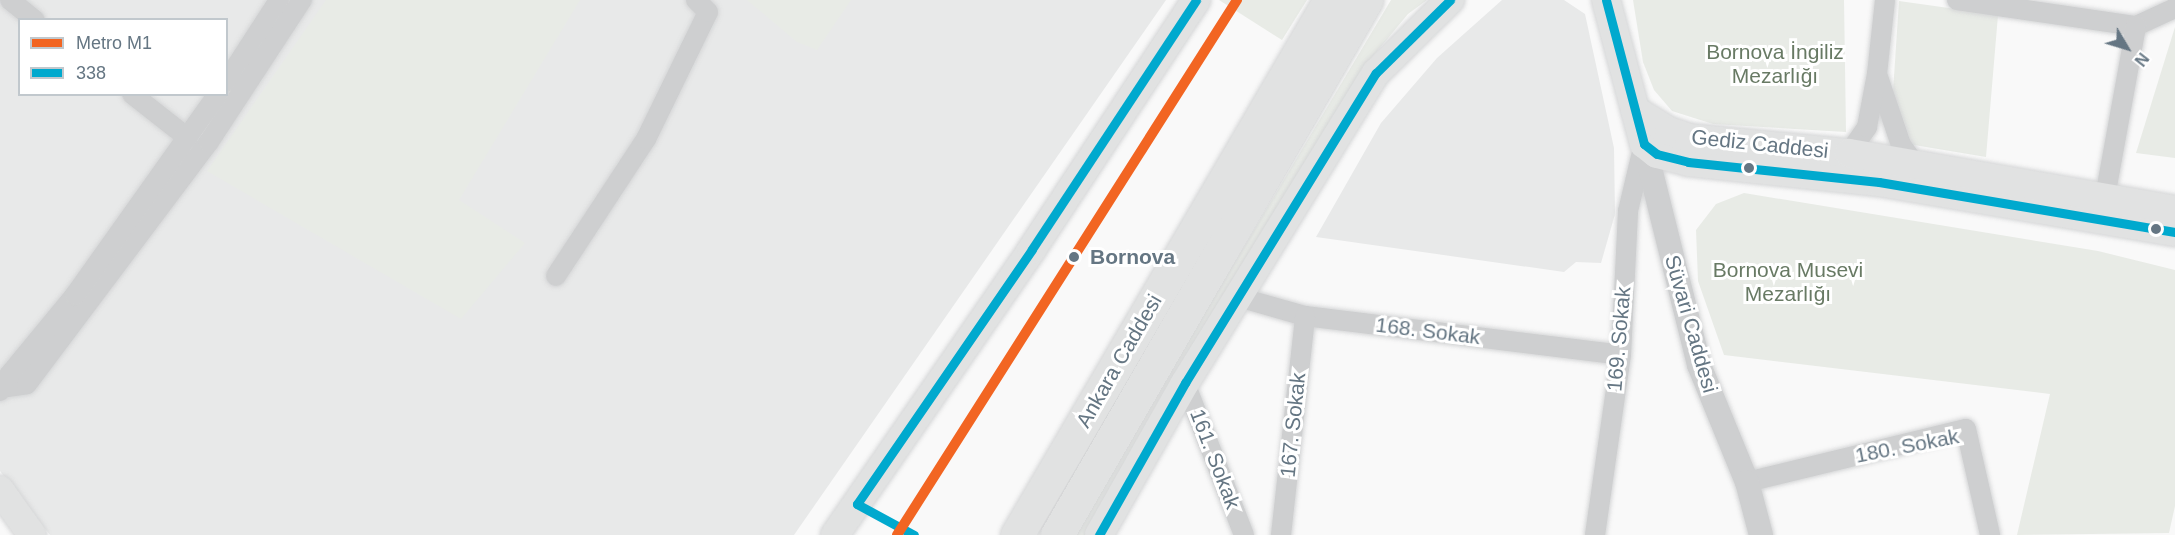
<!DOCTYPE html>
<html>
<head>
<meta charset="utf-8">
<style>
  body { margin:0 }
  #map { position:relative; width:2175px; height:535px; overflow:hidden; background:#f9f9f9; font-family:Arial,sans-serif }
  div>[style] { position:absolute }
  .built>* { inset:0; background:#e8e9e9 }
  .green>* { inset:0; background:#e8ebe6 }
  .roads { filter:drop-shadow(0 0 2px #d5d6d7) drop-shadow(0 0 2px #d5d6d7) }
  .minor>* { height:20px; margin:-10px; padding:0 10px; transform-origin:10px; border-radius:10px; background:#cecfd0 }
  .tertiary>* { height:24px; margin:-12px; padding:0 12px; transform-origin:12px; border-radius:12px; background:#cecfd0 }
  .secondary>* { height:28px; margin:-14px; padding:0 14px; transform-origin:14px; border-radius:14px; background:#e1e2e2 }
  .trunk>* { height:33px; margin:-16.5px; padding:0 16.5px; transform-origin:16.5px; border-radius:16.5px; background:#e1e2e2 }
  .bus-1>* { height:9px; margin:-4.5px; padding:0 4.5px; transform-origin:4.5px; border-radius:4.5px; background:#00a9ce }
  .metro-1>* { height:10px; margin:-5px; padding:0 5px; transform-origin:5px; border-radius:5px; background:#f26522 }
  .dots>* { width:16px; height:16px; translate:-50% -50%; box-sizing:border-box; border:3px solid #fff; border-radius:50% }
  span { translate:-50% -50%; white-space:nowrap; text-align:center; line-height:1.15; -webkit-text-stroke:6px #fff; paint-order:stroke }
  .park-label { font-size:21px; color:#687a64 }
  .street-label { font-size:21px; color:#657683 }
  .stop-label { font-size:21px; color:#657683; font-weight:700 }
  .left { translate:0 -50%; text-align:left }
  .legend { position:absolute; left:18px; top:18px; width:210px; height:78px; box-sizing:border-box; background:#fff; border:2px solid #c1c8cd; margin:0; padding:8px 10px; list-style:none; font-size:18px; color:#657683 }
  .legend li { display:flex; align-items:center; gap:12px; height:30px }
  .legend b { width:30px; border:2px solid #c1c8cd }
  .north { position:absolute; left:2097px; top:18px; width:60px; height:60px; -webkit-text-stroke:4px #fff; paint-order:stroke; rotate:128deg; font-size:16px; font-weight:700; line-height:24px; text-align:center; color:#657683 }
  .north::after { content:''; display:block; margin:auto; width:21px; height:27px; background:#657683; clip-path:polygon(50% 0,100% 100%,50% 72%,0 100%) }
</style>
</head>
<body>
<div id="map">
  <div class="built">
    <i style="clip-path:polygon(evenodd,0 0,1166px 0,794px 535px,50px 535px,0 471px,0 0,20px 20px,226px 20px,226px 94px,20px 94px,20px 20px)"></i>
    <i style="clip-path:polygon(1502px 0,1564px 0,1585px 14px,1614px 148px,1615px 214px,1601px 263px,1576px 262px,1564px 272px,1316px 237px,1381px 123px,1437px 58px)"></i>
  </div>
  <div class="green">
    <i style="clip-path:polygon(326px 0,580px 0,459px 200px,525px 243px,461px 319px,207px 171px)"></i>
    <i style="clip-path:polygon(747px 0,851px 0,817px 50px,797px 42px)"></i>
    <i style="clip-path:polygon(1219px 0,1307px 0,1282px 40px)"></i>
    <i style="clip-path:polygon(1391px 0,1427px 0,1408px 14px,1369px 61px,1085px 535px,1072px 535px)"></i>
    <i style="clip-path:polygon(1633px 0,1844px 0,1846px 132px,1713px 124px,1672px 111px,1654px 90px,1643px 62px)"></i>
    <i style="clip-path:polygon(1899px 1px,1998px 15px,1986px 157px,1908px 144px,1893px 92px)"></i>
    <i style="clip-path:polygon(2175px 27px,2175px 158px,2136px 153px)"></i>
    <i style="clip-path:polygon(1744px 193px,2098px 251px,2175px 270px,2175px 506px,2169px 533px,2017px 535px,2050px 394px,1724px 355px,1698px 281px,1696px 230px,1716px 204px)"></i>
  </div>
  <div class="roads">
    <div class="minor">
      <i style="left:10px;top:0;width:32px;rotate:39deg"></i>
      <i style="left:1957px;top:0;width:181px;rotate:8.3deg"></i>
      <i style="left:2136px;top:26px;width:43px;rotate:-24.8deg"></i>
      <i style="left:1878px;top:77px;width:72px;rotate:71.3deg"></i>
      <i style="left:1901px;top:145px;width:27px;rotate:54deg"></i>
      <i style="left:226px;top:82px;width:98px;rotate:-57.1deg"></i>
      <i style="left:132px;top:94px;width:71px;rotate:38.2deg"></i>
      <i style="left:1849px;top:153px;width:32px;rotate:-55deg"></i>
      <i style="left:1867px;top:127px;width:54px;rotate:-79.3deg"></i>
      <i style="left:1877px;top:74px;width:74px;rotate:-83.8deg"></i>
      <i style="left:2105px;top:197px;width:174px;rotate:-79.7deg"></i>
      <i style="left:556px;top:276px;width:164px;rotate:-56.7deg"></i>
      <i style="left:646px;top:139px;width:141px;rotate:-64deg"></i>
      <i style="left:708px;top:12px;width:17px;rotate:-135deg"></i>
      <i style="left:1238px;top:297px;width:70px;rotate:15.8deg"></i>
      <i style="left:1305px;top:316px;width:318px;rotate:7deg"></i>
      <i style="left:1185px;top:383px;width:163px;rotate:68.8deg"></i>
      <i style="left:0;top:388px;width:27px;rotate:-8deg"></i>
      <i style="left:27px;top:384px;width:303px;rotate:-53.1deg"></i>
      <i style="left:209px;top:142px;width:170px;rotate:-56.8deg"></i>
      <i style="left:0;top:391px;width:18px;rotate:-61deg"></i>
      <i style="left:9px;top:375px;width:104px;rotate:-50.5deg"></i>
      <i style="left:75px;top:295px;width:247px;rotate:-54.6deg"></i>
      <i style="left:1747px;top:482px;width:225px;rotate:-13.6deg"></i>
      <i style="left:1966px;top:429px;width:109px;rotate:77.2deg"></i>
      <i style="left:1281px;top:535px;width:220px;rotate:-83.7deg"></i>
      <i style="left:1595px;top:535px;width:182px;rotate:-81.8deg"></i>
      <i style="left:1621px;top:355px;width:144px;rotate:-87.2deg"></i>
      <i style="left:1628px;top:211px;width:69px;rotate:-76.6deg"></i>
    </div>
    <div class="tertiary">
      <i style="left:1644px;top:144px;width:228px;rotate:76deg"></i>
      <i style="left:1699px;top:365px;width:126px;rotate:67.7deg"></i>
      <i style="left:1747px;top:482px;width:55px;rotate:75.2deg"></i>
    </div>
    <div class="secondary">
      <i style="left:1606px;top:0;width:149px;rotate:75.2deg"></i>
      <i style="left:1644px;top:144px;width:16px;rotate:38deg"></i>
      <i style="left:1657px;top:154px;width:32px;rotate:14deg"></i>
      <i style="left:1688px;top:162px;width:192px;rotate:6deg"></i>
      <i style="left:1879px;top:182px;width:300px;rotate:9.6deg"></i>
      <i style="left:1635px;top:110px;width:40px;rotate:32deg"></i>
      <i style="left:1669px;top:131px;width:21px;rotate:19deg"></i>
      <i style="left:1689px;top:138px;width:161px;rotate:5.4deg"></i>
      <i style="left:1849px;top:153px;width:331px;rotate:9.9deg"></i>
      <i style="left:0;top:490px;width:55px;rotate:54.6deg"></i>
      <i style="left:835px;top:535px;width:347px;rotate:-55.4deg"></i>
      <i style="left:1032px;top:249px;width:298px;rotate:-56.6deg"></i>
      <i style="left:1099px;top:535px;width:175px;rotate:-60.5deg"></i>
      <i style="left:1185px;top:383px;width:364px;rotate:-58.4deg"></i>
      <i style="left:1376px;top:73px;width:104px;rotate:-44.6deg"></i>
    </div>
    <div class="trunk">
      <i style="left:1017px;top:535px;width:620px;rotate:-59.67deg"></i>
      <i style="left:1057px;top:535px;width:618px;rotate:-59.99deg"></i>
    </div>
  </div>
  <div class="bus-1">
    <i style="left:1606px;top:0;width:149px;rotate:75.2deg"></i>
    <i style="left:1644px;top:144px;width:16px;rotate:38deg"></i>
    <i style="left:1657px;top:154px;width:32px;rotate:14deg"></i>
    <i style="left:1688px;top:162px;width:192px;rotate:6deg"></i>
    <i style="left:1879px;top:182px;width:300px;rotate:9.6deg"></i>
    <i style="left:914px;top:535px;width:65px;rotate:-151.5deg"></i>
    <i style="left:857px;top:504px;width:309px;rotate:-55.5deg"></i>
    <i style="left:1032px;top:249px;width:298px;rotate:-56.6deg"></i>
    <i style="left:1099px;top:535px;width:175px;rotate:-60.5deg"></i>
    <i style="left:1185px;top:383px;width:364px;rotate:-58.4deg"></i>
    <i style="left:1376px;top:73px;width:104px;rotate:-44.6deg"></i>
  </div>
  <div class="metro-1">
    <i style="left:897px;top:535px;width:634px;rotate:-57.56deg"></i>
  </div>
  <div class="dots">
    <i style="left:1749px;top:168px;background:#657683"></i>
    <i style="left:2156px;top:229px;background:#657683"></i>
    <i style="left:1074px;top:257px;background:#657683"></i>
  </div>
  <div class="park-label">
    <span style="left:1775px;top:64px">Bornova İngiliz<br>Mezarlığı</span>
    <span style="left:1788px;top:282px">Bornova Musevi<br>Mezarlığı</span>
  </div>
  <div class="street-label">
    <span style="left:1760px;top:144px;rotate:6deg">Gediz Caddesi</span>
    <span style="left:1691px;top:324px;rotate:74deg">Süvari Caddesi</span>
    <span style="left:1428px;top:331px;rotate:7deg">168. Sokak</span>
    <span style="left:1619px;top:339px;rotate:-85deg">169. Sokak</span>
    <span style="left:1119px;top:361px;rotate:-60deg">Ankara Caddesi</span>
    <span style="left:1293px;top:425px;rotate:-84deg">167. Sokak</span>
    <span style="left:1907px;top:446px;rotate:-11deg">180. Sokak</span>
    <span style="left:1215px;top:459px;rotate:69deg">161. Sokak</span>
  </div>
  <div class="stop-label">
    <span class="left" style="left:1090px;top:257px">Bornova</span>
  </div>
  <ul class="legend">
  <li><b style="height:8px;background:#f26522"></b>Metro M1</li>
  <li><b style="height:8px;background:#00a9ce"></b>338</li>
  </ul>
  <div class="north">N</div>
</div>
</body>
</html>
